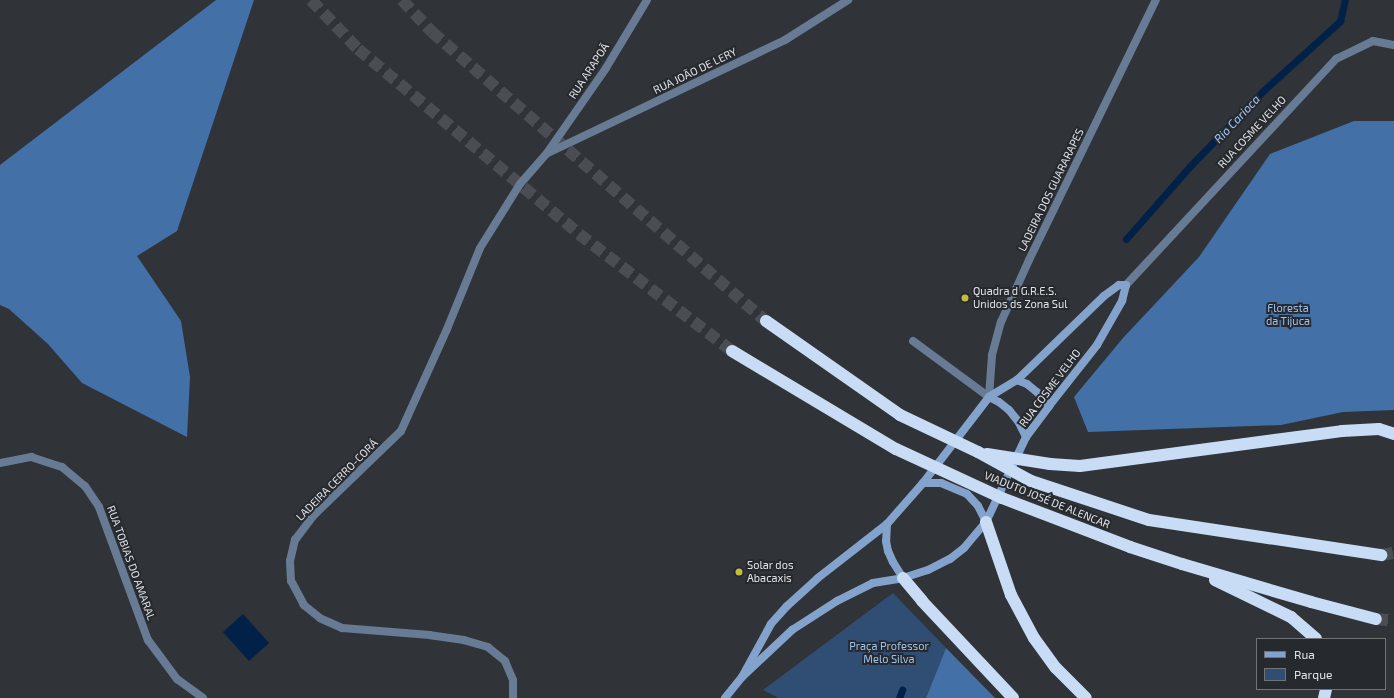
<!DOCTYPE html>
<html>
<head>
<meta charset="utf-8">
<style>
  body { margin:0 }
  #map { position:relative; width:1394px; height:698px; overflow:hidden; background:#303438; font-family:"Exo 2",sans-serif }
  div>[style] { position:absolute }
  .green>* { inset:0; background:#304e74 }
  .forest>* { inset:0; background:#4470a8 }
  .water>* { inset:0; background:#012148; transform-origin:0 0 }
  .stream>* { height:7px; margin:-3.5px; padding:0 3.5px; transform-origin:3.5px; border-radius:3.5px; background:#012148 }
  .highway-tunnel>* { height:12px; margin-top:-6px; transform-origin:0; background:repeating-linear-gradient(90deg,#4a4e52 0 12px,transparent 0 18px) }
  .lane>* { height:8px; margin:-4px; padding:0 4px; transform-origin:4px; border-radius:4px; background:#677b95 }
  .street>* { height:8px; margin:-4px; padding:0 4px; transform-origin:4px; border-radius:4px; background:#677b95 }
  .secondary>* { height:8px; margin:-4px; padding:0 4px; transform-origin:4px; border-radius:4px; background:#84a3cc }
  .highway>* { height:12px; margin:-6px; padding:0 6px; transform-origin:6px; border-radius:6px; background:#c9dcf6 }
  .dots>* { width:11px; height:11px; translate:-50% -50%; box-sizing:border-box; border:2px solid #262a2e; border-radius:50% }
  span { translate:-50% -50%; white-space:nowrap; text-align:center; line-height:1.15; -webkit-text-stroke:4px #262a2e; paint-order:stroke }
  .street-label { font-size:11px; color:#e0e2e5 }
  .poi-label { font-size:11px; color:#e0e2e5 }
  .left { translate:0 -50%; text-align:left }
  .park-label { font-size:11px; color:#9dc2f2 }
  .water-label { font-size:12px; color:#a2c7f8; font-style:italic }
  .legend { position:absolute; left:1256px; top:638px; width:130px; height:52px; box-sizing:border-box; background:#262a2e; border:1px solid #707477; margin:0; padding:5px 7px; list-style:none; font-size:12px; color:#e0e2e5 }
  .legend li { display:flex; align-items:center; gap:8px; height:20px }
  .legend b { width:20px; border:1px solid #707477 }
</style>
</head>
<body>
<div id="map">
  <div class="green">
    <i style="clip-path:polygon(893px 593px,946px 648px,926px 698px,779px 698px,763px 690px)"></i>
  </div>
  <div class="forest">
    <i style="clip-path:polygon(216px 0,254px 0,177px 231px,137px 256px,181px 321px,190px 377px,187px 437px,82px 383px,48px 344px,9px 309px,0 305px,0 165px)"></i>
    <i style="clip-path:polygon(1354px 121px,1394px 121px,1394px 410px,1343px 412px,1281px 425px,1088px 432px,1074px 397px,1123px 338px,1199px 257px,1270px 154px)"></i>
    <i style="clip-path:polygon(946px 648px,995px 698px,926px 698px)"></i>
  </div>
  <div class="water">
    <i style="left:243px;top:614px;width:39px;height:27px;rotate:48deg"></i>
  </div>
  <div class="stream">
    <i style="left:1126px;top:239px;width:98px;rotate:-48.7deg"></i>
    <i style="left:1191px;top:165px;width:105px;rotate:-45.8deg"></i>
    <i style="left:1264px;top:90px;width:103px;rotate:-42.2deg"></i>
    <i style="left:1340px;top:21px;width:22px;rotate:-77deg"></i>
    <i style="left:899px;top:698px;width:9px;rotate:-69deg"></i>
  </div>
  <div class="highway-tunnel">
    <i style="left:311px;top:0;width:68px;rotate:46.2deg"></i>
    <i style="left:358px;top:49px;width:288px;rotate:39.9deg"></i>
    <i style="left:579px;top:234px;width:193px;rotate:37.4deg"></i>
    <i style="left:402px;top:0;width:44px;rotate:46.8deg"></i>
    <i style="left:432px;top:32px;width:442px;rotate:40.9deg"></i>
    <i style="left:1381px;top:555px;width:13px;rotate:-9deg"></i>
    <i style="left:1376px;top:619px;width:18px;rotate:6deg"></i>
  </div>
  <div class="lane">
    <i style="left:913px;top:341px;width:94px;rotate:36.4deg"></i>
  </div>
  <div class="street">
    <i style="left:548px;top:153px;width:263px;rotate:-25.5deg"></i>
    <i style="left:785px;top:40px;width:75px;rotate:-32.4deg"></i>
    <i style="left:1126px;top:285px;width:309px;rotate:-47.1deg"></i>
    <i style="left:1336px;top:59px;width:41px;rotate:-25.9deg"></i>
    <i style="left:1373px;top:41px;width:21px;rotate:11deg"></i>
    <i style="left:989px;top:397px;width:42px;rotate:-85.9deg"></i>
    <i style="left:992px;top:355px;width:34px;rotate:-75deg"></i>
    <i style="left:1001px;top:322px;width:68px;rotate:-65.7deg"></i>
    <i style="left:1029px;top:260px;width:289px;rotate:-64deg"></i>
    <i style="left:0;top:463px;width:32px;rotate:-11deg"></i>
    <i style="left:31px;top:457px;width:33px;rotate:18deg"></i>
    <i style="left:62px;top:467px;width:30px;rotate:40deg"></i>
    <i style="left:85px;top:486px;width:25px;rotate:56deg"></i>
    <i style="left:99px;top:507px;width:142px;rotate:69.8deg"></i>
    <i style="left:148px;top:640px;width:49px;rotate:53.4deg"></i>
    <i style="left:177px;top:679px;width:32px;rotate:36deg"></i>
    <i style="left:513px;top:698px;width:18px;rotate:-90deg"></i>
    <i style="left:513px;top:680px;width:21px;rotate:-113deg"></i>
    <i style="left:505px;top:661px;width:22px;rotate:-141deg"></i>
    <i style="left:488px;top:647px;width:25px;rotate:-164deg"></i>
    <i style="left:464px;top:640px;width:34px;rotate:-172deg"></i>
    <i style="left:430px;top:635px;width:88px;rotate:-175.5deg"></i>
    <i style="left:342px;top:628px;width:24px;rotate:-156deg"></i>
    <i style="left:320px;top:618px;width:21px;rotate:-141deg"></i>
    <i style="left:304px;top:605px;width:27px;rotate:-118deg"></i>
    <i style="left:291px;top:581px;width:20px;rotate:-93deg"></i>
    <i style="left:290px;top:561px;width:22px;rotate:-77deg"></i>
    <i style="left:295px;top:540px;width:30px;rotate:-53deg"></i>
    <i style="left:313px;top:516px;width:122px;rotate:-44deg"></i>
    <i style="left:401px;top:431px;width:112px;rotate:-65.7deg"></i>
    <i style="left:447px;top:329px;width:87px;rotate:-67.8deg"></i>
    <i style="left:480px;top:248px;width:75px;rotate:-58deg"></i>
    <i style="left:520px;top:184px;width:41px;rotate:-48.9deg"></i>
    <i style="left:547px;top:153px;width:103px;rotate:-55.2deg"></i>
    <i style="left:606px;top:68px;width:79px;rotate:-58.9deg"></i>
  </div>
  <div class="secondary">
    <i style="left:1017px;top:380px;width:11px;rotate:22deg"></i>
    <i style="left:1027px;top:384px;width:14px;rotate:39deg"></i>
    <i style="left:1038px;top:393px;width:17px;rotate:50deg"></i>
    <i style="left:989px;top:397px;width:11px;rotate:27deg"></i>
    <i style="left:999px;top:402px;width:13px;rotate:39deg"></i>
    <i style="left:1009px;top:410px;width:14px;rotate:51deg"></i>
    <i style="left:1018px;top:421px;width:18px;rotate:63deg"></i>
    <i style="left:923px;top:483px;width:18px"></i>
    <i style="left:941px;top:483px;width:28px;rotate:23deg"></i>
    <i style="left:967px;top:494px;width:16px;rotate:47deg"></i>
    <i style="left:978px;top:506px;width:18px;rotate:63deg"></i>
    <i style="left:887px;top:524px;width:17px;rotate:93deg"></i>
    <i style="left:886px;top:541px;width:10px;rotate:79deg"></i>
    <i style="left:888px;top:551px;width:12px;rotate:66deg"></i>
    <i style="left:893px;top:562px;width:19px;rotate:58deg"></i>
    <i style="left:725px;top:698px;width:27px;rotate:-51deg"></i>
    <i style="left:742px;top:677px;width:69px;rotate:-43.2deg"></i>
    <i style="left:792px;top:630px;width:54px;rotate:-32.8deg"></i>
    <i style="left:837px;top:601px;width:40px;rotate:-26.6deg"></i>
    <i style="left:873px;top:583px;width:30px;rotate:-9deg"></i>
    <i style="left:903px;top:578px;width:26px;rotate:-18deg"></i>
    <i style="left:928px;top:570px;width:25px;rotate:-27deg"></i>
    <i style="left:950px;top:559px;width:18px;rotate:-38deg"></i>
    <i style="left:964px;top:548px;width:34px;rotate:-50deg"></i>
    <i style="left:986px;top:522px;width:94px;rotate:-64.8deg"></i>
    <i style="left:1026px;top:437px;width:39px;rotate:-53deg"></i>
    <i style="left:1049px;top:406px;width:78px;rotate:-51.8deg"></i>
    <i style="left:1097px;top:345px;width:51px;rotate:-60.4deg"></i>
    <i style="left:1122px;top:301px;width:16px;rotate:-76deg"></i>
    <i style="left:1126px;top:285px;width:7px;rotate:180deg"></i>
    <i style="left:1119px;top:285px;width:19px;rotate:144deg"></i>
    <i style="left:1104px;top:296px;width:121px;rotate:136deg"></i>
    <i style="left:1017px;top:380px;width:33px;rotate:149deg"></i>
    <i style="left:989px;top:397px;width:108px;rotate:127.5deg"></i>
    <i style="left:923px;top:483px;width:55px;rotate:131.3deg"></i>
    <i style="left:887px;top:524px;width:88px;rotate:142deg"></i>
    <i style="left:818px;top:578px;width:42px;rotate:137.9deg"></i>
    <i style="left:787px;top:606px;width:24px;rotate:132deg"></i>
    <i style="left:771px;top:624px;width:60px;rotate:118.7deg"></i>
  </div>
  <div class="highway">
    <i style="left:766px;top:321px;width:164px;rotate:35deg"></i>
    <i style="left:900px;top:415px;width:86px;rotate:25.4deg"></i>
    <i style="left:978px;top:452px;width:60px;rotate:28.7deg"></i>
    <i style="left:1031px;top:481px;width:124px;rotate:18.3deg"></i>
    <i style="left:1149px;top:520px;width:235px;rotate:8.6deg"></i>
    <i style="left:732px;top:351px;width:191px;rotate:30.9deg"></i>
    <i style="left:896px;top:449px;width:117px;rotate:24.8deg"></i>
    <i style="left:1002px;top:498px;width:137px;rotate:20.9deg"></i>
    <i style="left:1130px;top:547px;width:55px;rotate:18.1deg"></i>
    <i style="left:1182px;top:564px;width:134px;rotate:16.4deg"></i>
    <i style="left:1311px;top:602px;width:67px;rotate:14.7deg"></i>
    <i style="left:987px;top:454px;width:64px;rotate:9deg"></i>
    <i style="left:1050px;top:464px;width:30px;rotate:4deg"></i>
    <i style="left:1080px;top:466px;width:264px;rotate:-7.6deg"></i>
    <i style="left:1342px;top:431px;width:37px;rotate:-3deg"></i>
    <i style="left:1379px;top:429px;width:16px;rotate:18deg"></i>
    <i style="left:986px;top:522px;width:77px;rotate:71.1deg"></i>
    <i style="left:1011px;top:595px;width:49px;rotate:61.9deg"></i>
    <i style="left:1034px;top:638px;width:37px;rotate:54deg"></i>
    <i style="left:1056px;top:668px;width:42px;rotate:45deg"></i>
    <i style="left:903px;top:578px;width:30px;rotate:50deg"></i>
    <i style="left:922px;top:601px;width:133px;rotate:46.8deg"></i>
    <i style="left:1215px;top:580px;width:85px;rotate:26deg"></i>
    <i style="left:1291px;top:617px;width:33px;rotate:41deg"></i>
    <i style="left:1324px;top:698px;width:9px;rotate:-77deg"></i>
  </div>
  <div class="dots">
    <i style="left:965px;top:298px;background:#c5bc3d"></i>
    <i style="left:739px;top:572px;background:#c5bc3d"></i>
  </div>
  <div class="street-label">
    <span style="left:589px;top:71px;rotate:-57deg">RUA ARAPOÃ</span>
    <span style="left:695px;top:71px;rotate:-26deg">RUA JOÃO DE LERY</span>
    <span style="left:1252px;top:132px;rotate:-47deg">RUA COSME VELHO</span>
    <span style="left:1051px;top:190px;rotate:-64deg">LADEIRA DOS GUARARAPES</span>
    <span style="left:1050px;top:388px;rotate:-53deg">RUA COSME VELHO</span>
    <span style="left:337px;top:480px;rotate:-45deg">LADEIRA CERRO-CORÁ</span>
    <span style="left:1047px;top:500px;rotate:22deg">VIADUTO JOSÉ DE ALENCAR</span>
    <span style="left:131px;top:563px;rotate:70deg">RUA TOBIAS DO AMARAL</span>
  </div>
  <div class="poi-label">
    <span class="left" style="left:973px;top:298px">Quadra d G.R.E.S.<br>Unidos ds Zona Sul</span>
    <span class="left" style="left:747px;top:572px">Solar dos<br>Abacaxis</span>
  </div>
  <div class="park-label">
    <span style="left:1288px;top:315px">Floresta<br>da Tijuca</span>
    <span style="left:889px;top:653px">Praça Professor<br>Melo Silva</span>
  </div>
  <div class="water-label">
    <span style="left:1237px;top:119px;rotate:-47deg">Rio Carioca</span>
  </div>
  <ul class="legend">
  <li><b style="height:5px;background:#84a3cc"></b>Rua</li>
  <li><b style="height:11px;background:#304e74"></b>Parque</li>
  </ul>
</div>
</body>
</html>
